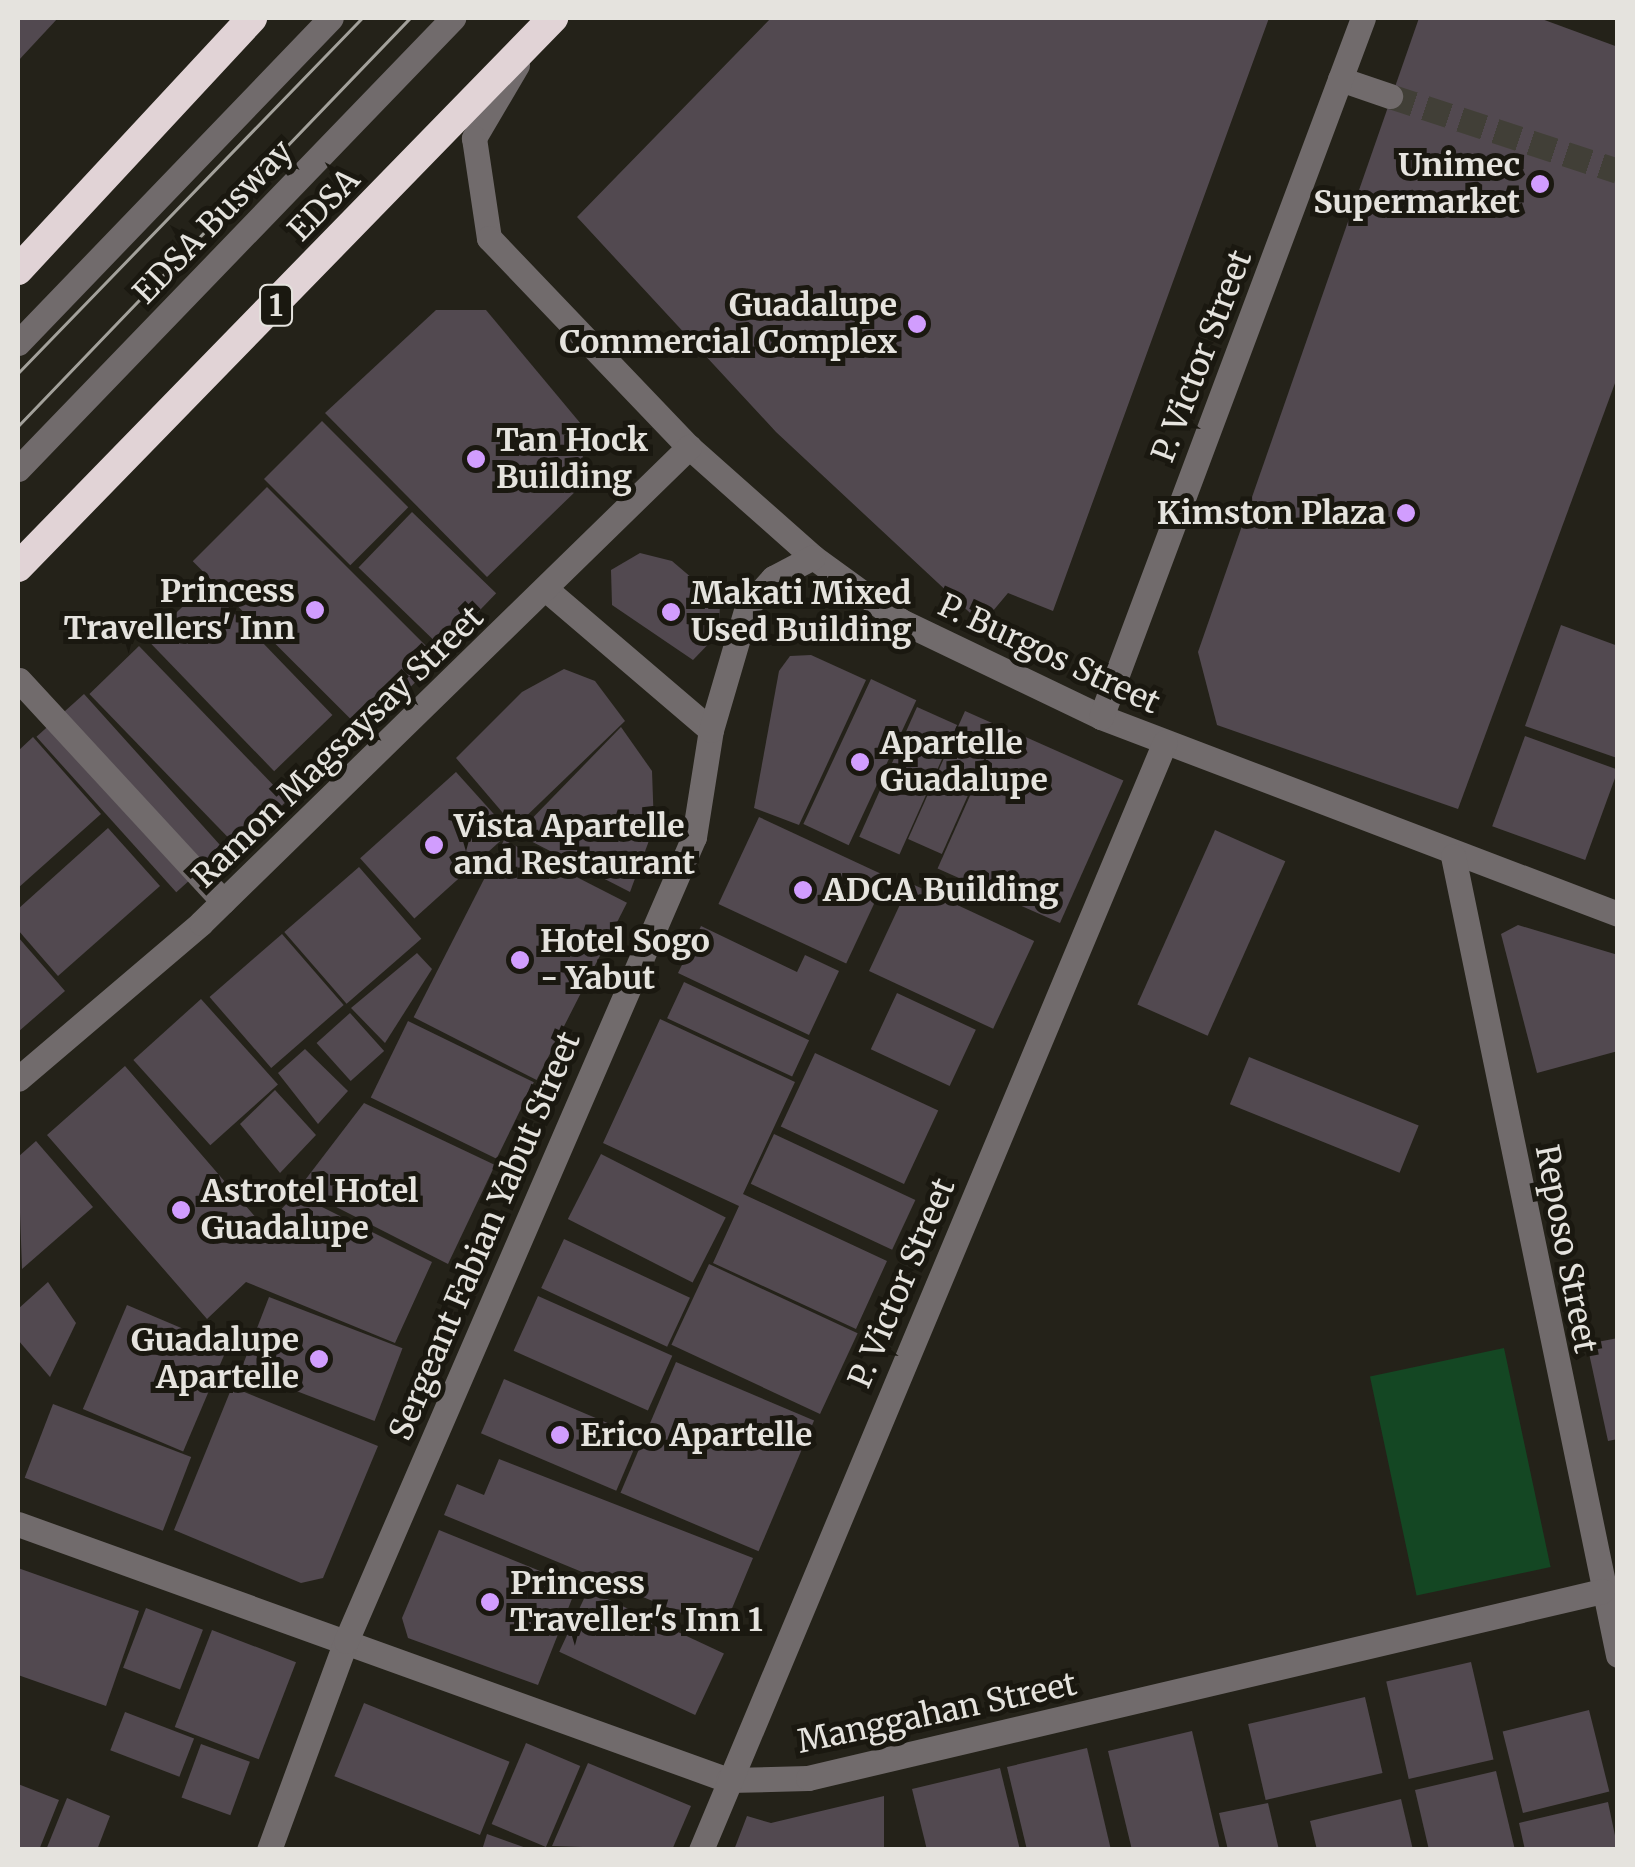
<!DOCTYPE html>
<html>
<head>
<meta charset="utf-8">
<style>
  body { margin:0 }
  #map { position:relative; width:1635px; height:1867px; overflow:hidden; background:#242219; font-family:Merriweather,serif }
  div>[style] { position:absolute }
  .green>* { inset:0; background:#144723; transform-origin:0 0 }
  .building>* { inset:0; background:#524950; transform-origin:0 0 }
  .minor-tunnel>* { height:25px; margin-top:-12.5px; transform-origin:0; background:repeating-linear-gradient(90deg,#413f37 0 25px,transparent 0 37px) }
  .minor>* { height:25px; margin:-12.5px; padding:0 12.5px; transform-origin:12.5px; border-radius:12.5px; background:#716b6c }
  .highway>* { height:30px; margin:-15px; padding:0 15px; transform-origin:15px; border-radius:15px; background:#e1d3d6 }
  .tram>* { height:2.5px; margin:-1.25px; padding:0 1.25px; transform-origin:1.25px; border-radius:1.25px; background:#a3a19b }
  .dots>* { width:28px; height:28px; translate:-50% -50%; box-sizing:border-box; border:5px solid #1a1810; border-radius:50% }
  span { translate:-50% -50%; white-space:nowrap; text-align:center; line-height:1.15; -webkit-text-stroke:10px #1a1810; paint-order:stroke }
  .shield-label span { padding:2px 8px; background:#1a1810; border:2px solid; border-radius:8px; -webkit-text-stroke-width:0 }
  .shield-label { font-size:30px; color:#e5e3de; font-weight:700 }
  .poi-label { font-size:32px; color:#e5e3de; font-weight:700 }
  .right { translate:-100% -50%; text-align:right }
  .left { translate:0 -50%; text-align:left }
  .street-label { font-size:32px; color:#e5e3de }
  .frame { position:absolute; inset:0; border:20px solid #e5e3de; pointer-events:none }
</style>
</head>
<body>
<div id="map">
  <div class="green">
    <i style="left:1504px;top:1348px;width:224px;height:137px;rotate:78deg"></i>
  </div>
  <div class="building">
    <i style="clip-path:polygon(18px 18px,58px 18px,18px 61px)"></i>
    <i style="clip-path:polygon(771px 18px,1269px 18px,1053px 611px,1008px 593px,982px 624px,776px 432px,577px 217px)"></i>
    <i style="clip-path:polygon(1419px 18px,1539px 18px,1618px 47px,1618px 375px,1458px 809px,1217px 725px,1198px 652px)"></i>
    <i style="clip-path:polygon(436px 310px,486px 310px,586px 430px,579px 488px,487px 577px,325px 413px)"></i>
    <i style="left:322px;top:421px;width:122px;height:82px;rotate:45deg"></i>
    <i style="left:267px;top:487px;width:243px;height:105px;rotate:45deg"></i>
    <i style="left:412px;top:512px;width:117px;height:77px;rotate:44deg"></i>
    <i style="clip-path:polygon(640px 553px,672px 561px,720px 602px,719px 633px,693px 660px,612px 605px,611px 570px)"></i>
    <i style="left:206px;top:584px;width:182px;height:81px;rotate:46deg"></i>
    <i style="clip-path:polygon(1561px 625px,1618px 646px,1617px 758px,1525px 726px)"></i>
    <i style="left:139px;top:646px;width:214px;height:69px;rotate:46deg"></i>
    <i style="clip-path:polygon(811px 655px,866px 680px,799px 825px,754px 808px,779px 671px,790px 656px)"></i>
    <i style="clip-path:polygon(564px 669px,595px 681px,625px 721px,515px 827px,456px 758px,522px 692px)"></i>
    <i style="left:871px;top:679px;width:50px;height:160px;rotate:25deg"></i>
    <i style="left:84px;top:694px;width:209px;height:64px;rotate:48deg"></i>
    <i style="left:917px;top:707px;width:44px;height:142px;rotate:24deg"></i>
    <i style="left:965px;top:711px;width:37px;height:140px;rotate:24deg"></i>
    <i style="left:1001px;top:726px;width:134px;height:156px;rotate:24deg"></i>
    <i style="clip-path:polygon(621px 727px,652px 771px,654px 827px,630px 892px,517px 834px)"></i>
    <i style="left:1525px;top:736px;width:99px;height:96px;rotate:20deg"></i>
    <i style="clip-path:polygon(33px 737px,101px 814px,18px 888px,18px 751px)"></i>
    <i style="left:456px;top:772px;width:81px;height:129px;rotate:48deg"></i>
    <i style="left:759px;top:817px;width:141px;height:96px;rotate:25deg"></i>
    <i style="clip-path:polygon(108px 828px,160px 886px,58px 976px,18px 930px,18px 909px)"></i>
    <i style="left:1215px;top:830px;width:77px;height:191px;rotate:24deg"></i>
    <i style="left:504px;top:840px;width:138px;height:199px;rotate:27deg"></i>
    <i style="left:359px;top:867px;width:95px;height:99px;rotate:49deg"></i>
    <i style="left:910px;top:883px;width:137px;height:97px;rotate:25deg"></i>
    <i style="clip-path:polygon(1518px 925px,1618px 955px,1618px 1051px,1537px 1073px,1501px 934px)"></i>
    <i style="clip-path:polygon(701px 926px,797px 972px,805px 955px,839px 971px,809px 1035px,678px 973px)"></i>
    <i style="left:282px;top:934px;width:94px;height:96px;rotate:49deg"></i>
    <i style="clip-path:polygon(18px 937px,65px 991px,18px 1032px)"></i>
    <i style="clip-path:polygon(417px 953px,432px 969px,385px 1043px,351px 1008px)"></i>
    <i style="left:684px;top:982px;width:138px;height:40px;rotate:25deg"></i>
    <i style="left:897px;top:993px;width:87px;height:62px;rotate:25deg"></i>
    <i style="left:201px;top:999px;width:115px;height:91px;rotate:48deg"></i>
    <i style="left:350px;top:1013px;width:51px;height:45px;rotate:48deg"></i>
    <i style="clip-path:polygon(660px 1019px,795px 1082px,743px 1194px,887px 1261px,856px 1329px,713px 1263px,739px 1206px,603px 1143px)"></i>
    <i style="left:408px;top:1021px;width:140px;height:85px;rotate:26deg"></i>
    <i style="clip-path:polygon(305px 1049px,348px 1091px,318px 1124px,278px 1073px)"></i>
    <i style="left:815px;top:1053px;width:136px;height:81px;rotate:25deg"></i>
    <i style="left:1249px;top:1057px;width:183px;height:51px;rotate:22deg"></i>
    <i style="clip-path:polygon(125px 1066px,264px 1227px,296px 1194px,432px 1262px,395px 1343px,246px 1282px,207px 1319px,47px 1135px)"></i>
    <i style="clip-path:polygon(275px 1090px,316px 1135px,280px 1173px,240px 1124px)"></i>
    <i style="clip-path:polygon(364px 1103px,495px 1165px,448px 1264px,299px 1188px)"></i>
    <i style="left:774px;top:1134px;width:156px;height:55px;rotate:25deg"></i>
    <i style="clip-path:polygon(36px 1141px,93px 1207px,22px 1269px,18px 1157px)"></i>
    <i style="left:601px;top:1154px;width:140px;height:73px;rotate:27deg"></i>
    <i style="left:564px;top:1239px;width:139px;height:54px;rotate:25deg"></i>
    <i style="left:709px;top:1264px;width:164px;height:89px;rotate:25deg"></i>
    <i style="clip-path:polygon(48px 1282px,76px 1323px,50px 1377px,18px 1340px,18px 1309px)"></i>
    <i style="left:538px;top:1296px;width:147px;height:60px;rotate:24deg"></i>
    <i style="left:269px;top:1297px;width:143px;height:78px;rotate:21deg"></i>
    <i style="left:127px;top:1305px;width:109px;height:113px;rotate:23deg"></i>
    <i style="clip-path:polygon(1618px 1338px,1618px 1439px,1608px 1441px,1587px 1344px)"></i>
    <i style="left:676px;top:1362px;width:150px;height:142px;rotate:23deg"></i>
    <i style="left:504px;top:1379px;width:147px;height:59px;rotate:23deg"></i>
    <i style="clip-path:polygon(232px 1387px,378px 1446px,323px 1578px,301px 1583px,174px 1530px)"></i>
    <i style="left:53px;top:1404px;width:148px;height:79px;rotate:21deg"></i>
    <i style="clip-path:polygon(499px 1459px,753px 1558px,723px 1630px,444px 1515px,457px 1484px,484px 1495px)"></i>
    <i style="clip-path:polygon(439px 1530px,577px 1586px,538px 1685px,408px 1638px,402px 1618px)"></i>
    <i style="clip-path:polygon(18px 1568px,139px 1611px,106px 1706px,18px 1675px)"></i>
    <i style="left:588px;top:1590px;width:150px;height:68px;rotate:25deg"></i>
    <i style="left:146px;top:1608px;width:61px;height:64px;rotate:21deg"></i>
    <i style="left:212px;top:1630px;width:90px;height:104px;rotate:21deg"></i>
    <i style="left:1471px;top:1662px;width:100px;height:87px;rotate:77deg"></i>
    <i style="left:1365px;top:1697px;width:78px;height:120px;rotate:77deg"></i>
    <i style="left:364px;top:1703px;width:157px;height:79px;rotate:22deg"></i>
    <i style="left:1589px;top:1710px;width:84px;height:89px;rotate:76deg"></i>
    <i style="left:125px;top:1712px;width:74px;height:41px;rotate:21deg"></i>
    <i style="clip-path:polygon(1192px 1731px,1220px 1850px,1132px 1850px,1108px 1751px)"></i>
    <i style="left:526px;top:1743px;width:59px;height:88px;rotate:23deg"></i>
    <i style="left:201px;top:1744px;width:52px;height:57px;rotate:20deg"></i>
    <i style="clip-path:polygon(1087px 1748px,1111px 1850px,1027px 1850px,1007px 1767px)"></i>
    <i style="clip-path:polygon(588px 1763px,691px 1806px,672px 1850px,552px 1846px)"></i>
    <i style="clip-path:polygon(1000px 1768px,1020px 1850px,927px 1850px,912px 1789px)"></i>
    <i style="clip-path:polygon(1496px 1771px,1515px 1850px,1429px 1850px,1415px 1790px)"></i>
    <i style="clip-path:polygon(18px 1784px,59px 1800px,39px 1850px,18px 1850px)"></i>
    <i style="clip-path:polygon(884px 1796px,884px 1850px,734px 1850px,747px 1816px,771px 1823px)"></i>
    <i style="clip-path:polygon(67px 1798px,110px 1816px,97px 1850px,46px 1850px)"></i>
    <i style="clip-path:polygon(1401px 1799px,1413px 1850px,1317px 1850px,1310px 1821px)"></i>
    <i style="clip-path:polygon(1608px 1802px,1618px 1850px,1525px 1850px,1519px 1823px)"></i>
    <i style="clip-path:polygon(1268px 1803px,1279px 1850px,1228px 1850px,1219px 1813px)"></i>
    <i style="clip-path:polygon(487px 1834px,529px 1849px,529px 1850px,482px 1850px)"></i>
  </div>
  <div class="minor-tunnel">
    <i style="left:1390px;top:96px;width:240px;rotate:18.2deg"></i>
  </div>
  <div class="minor">
    <i style="left:517px;top:65px;width:85px;rotate:120.5deg"></i>
    <i style="left:474px;top:138px;width:101px;rotate:81.5deg"></i>
    <i style="left:489px;top:238px;width:289px;rotate:46.3deg"></i>
    <i style="left:689px;top:447px;width:166px;rotate:41.6deg"></i>
    <i style="left:813px;top:557px;width:109px;rotate:36deg"></i>
    <i style="left:901px;top:621px;width:222px;rotate:25.6deg"></i>
    <i style="left:1101px;top:717px;width:553px;rotate:20.86deg"></i>
    <i style="left:1340px;top:79px;width:53px;rotate:18.8deg"></i>
    <i style="left:18px;top:343px;width:451px;rotate:-46.1deg"></i>
    <i style="left:18px;top:469px;width:627px;rotate:-46.03deg"></i>
    <i style="left:548px;top:591px;width:214px;rotate:40.5deg"></i>
    <i style="left:19px;top:680px;width:301px;rotate:47.3deg"></i>
    <i style="left:1101px;top:717px;width:746px;rotate:-69.45deg"></i>
    <i style="left:1453px;top:856px;width:816px;rotate:78.33deg"></i>
    <i style="left:18px;top:1079px;width:240px;rotate:-40.4deg"></i>
    <i style="left:201px;top:923px;width:682px;rotate:-44.29deg"></i>
    <i style="left:18px;top:1524px;width:755px;rotate:19.83deg"></i>
    <i style="left:728px;top:1780px;width:80px;rotate:-1.4deg"></i>
    <i style="left:808px;top:1778px;width:816px;rotate:-13.25deg"></i>
    <i style="left:269px;top:1850px;width:223px;rotate:-69.8deg"></i>
    <i style="left:346px;top:1641px;width:876px;rotate:-66.6deg"></i>
    <i style="left:694px;top:837px;width:108px;rotate:-81deg"></i>
    <i style="left:711px;top:730px;width:128px;rotate:-73.7deg"></i>
    <i style="left:747px;top:607px;width:39px;rotate:-48deg"></i>
    <i style="left:773px;top:578px;width:45px;rotate:-27.7deg"></i>
    <i style="left:701px;top:1850px;width:1201px;rotate:-67.28deg"></i>
  </div>
  <div class="highway">
    <i style="left:18px;top:270px;width:344px;rotate:-47.1deg"></i>
    <i style="left:18px;top:567px;width:767px;rotate:-45.74deg"></i>
  </div>
  <div class="tram">
    <i style="left:18px;top:373px;width:494px;rotate:-45.9deg"></i>
    <i style="left:18px;top:426px;width:566px;rotate:-46.15deg"></i>
  </div>
  <div class="dots">
    <i style="left:1540px;top:184px;background:#d19dfe"></i>
    <i style="left:917px;top:324px;background:#d19dfe"></i>
    <i style="left:476px;top:459px;background:#d19dfe"></i>
    <i style="left:1406px;top:513px;background:#d19dfe"></i>
    <i style="left:315px;top:610px;background:#d19dfe"></i>
    <i style="left:671px;top:612px;background:#d19dfe"></i>
    <i style="left:860px;top:762px;background:#d19dfe"></i>
    <i style="left:434px;top:845px;background:#d19dfe"></i>
    <i style="left:803px;top:890px;background:#d19dfe"></i>
    <i style="left:520px;top:960px;background:#d19dfe"></i>
    <i style="left:181px;top:1210px;background:#d19dfe"></i>
    <i style="left:319px;top:1359px;background:#d19dfe"></i>
    <i style="left:560px;top:1435px;background:#d19dfe"></i>
    <i style="left:490px;top:1602px;background:#d19dfe"></i>
  </div>
  <div class="shield-label">
    <span style="left:276px;top:305px">1</span>
  </div>
  <div class="poi-label">
    <span class="right" style="left:1520px;top:184px">Unimec<br>Supermarket</span>
    <span class="right" style="left:897px;top:324px">Guadalupe<br>Commercial Complex</span>
    <span class="left" style="left:496px;top:459px">Tan Hock<br>Building</span>
    <span class="right" style="left:1386px;top:513px">Kimston Plaza</span>
    <span class="right" style="left:295px;top:610px">Princess<br>Travellers' Inn</span>
    <span class="left" style="left:691px;top:612px">Makati Mixed<br>Used Building</span>
    <span class="left" style="left:880px;top:762px">Apartelle<br>Guadalupe</span>
    <span class="left" style="left:454px;top:845px">Vista Apartelle<br>and Restaurant</span>
    <span class="left" style="left:823px;top:890px">ADCA Building</span>
    <span class="left" style="left:540px;top:960px">Hotel Sogo<br>- Yabut</span>
    <span class="left" style="left:201px;top:1210px">Astrotel Hotel<br>Guadalupe</span>
    <span class="right" style="left:299px;top:1359px">Guadalupe<br>Apartelle</span>
    <span class="left" style="left:580px;top:1435px">Erico Apartelle</span>
    <span class="left" style="left:510px;top:1602px">Princess<br>Traveller's Inn 1</span>
  </div>
  <div class="street-label">
    <span style="left:324px;top:205px;rotate:-46deg">EDSA</span>
    <span style="left:213px;top:222px;rotate:-46deg">EDSA Busway</span>
    <span style="left:1202px;top:356px;rotate:-69deg">P. Victor Street</span>
    <span style="left:1049px;top:654px;rotate:25deg">P. Burgos Street</span>
    <span style="left:338px;top:747px;rotate:-44deg">Ramon Magsaysay Street</span>
    <span style="left:485px;top:1236px;rotate:-67deg">Sergeant Fabian Yabut Street</span>
    <span style="left:1566px;top:1249px;rotate:79deg">Reposo Street</span>
    <span style="left:902px;top:1283px;rotate:-67deg">P. Victor Street</span>
    <span style="left:937px;top:1713px;rotate:-12deg">Manggahan Street</span>
  </div>
  <div class="frame"></div>
</div>
</body>
</html>
